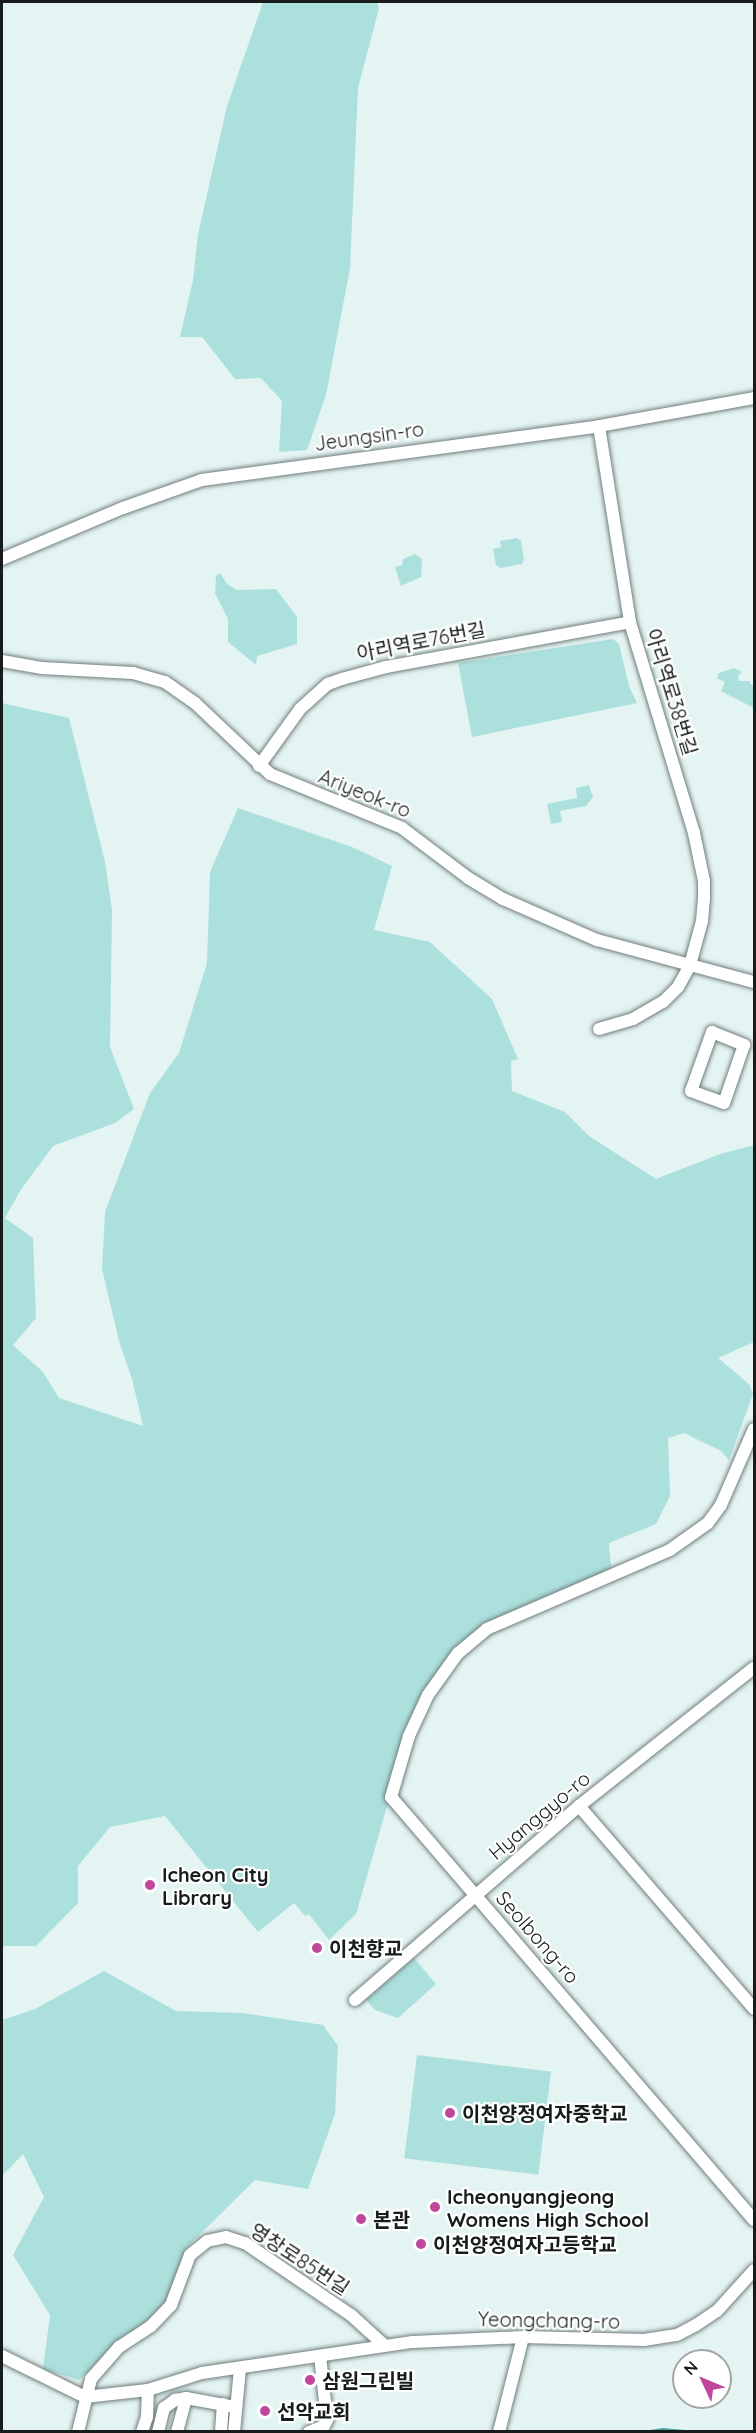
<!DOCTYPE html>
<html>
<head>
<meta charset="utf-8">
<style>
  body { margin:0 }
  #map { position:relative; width:756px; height:2433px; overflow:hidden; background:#e4f4f3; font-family:Quicksand,"Noto Sans KR",sans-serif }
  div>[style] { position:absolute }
  .green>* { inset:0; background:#ace0dc; transform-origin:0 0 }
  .stream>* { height:2px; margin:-1px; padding:0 1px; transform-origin:1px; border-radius:1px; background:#47a49f }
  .roads { filter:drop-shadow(0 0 2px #707e7d) drop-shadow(0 0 2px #707e7d) }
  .minor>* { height:12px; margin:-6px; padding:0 6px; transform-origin:6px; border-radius:6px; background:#fff }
  .dots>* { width:16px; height:16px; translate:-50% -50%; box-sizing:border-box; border:3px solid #fff; border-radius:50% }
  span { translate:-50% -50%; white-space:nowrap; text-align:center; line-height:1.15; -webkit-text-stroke:4.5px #fff; paint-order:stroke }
  .street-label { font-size:20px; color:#171d1c }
  .poi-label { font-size:20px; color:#171d1c; font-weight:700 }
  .left { translate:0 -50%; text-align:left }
  .frame { position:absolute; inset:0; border:3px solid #171d1c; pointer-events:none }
  .north { position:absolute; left:672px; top:2349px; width:60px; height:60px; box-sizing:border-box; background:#fff; border:2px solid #a2a5a4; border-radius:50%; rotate:314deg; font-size:16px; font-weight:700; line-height:24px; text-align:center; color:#171d1c }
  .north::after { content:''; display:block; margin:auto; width:21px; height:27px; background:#bf479c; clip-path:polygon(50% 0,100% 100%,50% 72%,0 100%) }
</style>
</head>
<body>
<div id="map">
  <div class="green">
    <i style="clip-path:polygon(263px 2px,377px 2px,379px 8px,358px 88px,350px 268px,326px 395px,307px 450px,279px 452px,282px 401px,261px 378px,235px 379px,202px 337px,180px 337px,193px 280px,198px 234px,227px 106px)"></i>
    <i style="clip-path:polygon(517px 538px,521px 541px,524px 560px,522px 564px,500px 568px,496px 565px,493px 549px,501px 547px,500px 541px)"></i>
    <i style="clip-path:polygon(415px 554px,422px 559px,421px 577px,401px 586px,395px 567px,402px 565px,403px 559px)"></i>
    <i style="clip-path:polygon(220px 573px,227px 584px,237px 590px,276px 589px,297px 617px,297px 644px,257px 656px,256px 665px,228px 642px,228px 619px,215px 593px,216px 576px)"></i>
    <i style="clip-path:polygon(613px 639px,619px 644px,629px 686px,637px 703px,472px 737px,458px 663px)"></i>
    <i style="clip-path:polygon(734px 668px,742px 672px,738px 676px,739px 681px,749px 681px,754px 688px,754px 708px,721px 691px,725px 682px,717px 678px,719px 673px)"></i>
    <i style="clip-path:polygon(2px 703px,69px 718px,105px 862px,112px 910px,110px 1047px,134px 1109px,115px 1123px,53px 1146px,20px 1191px,5px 1218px,33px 1238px,36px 1318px,13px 1345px,43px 1372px,59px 1398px,143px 1426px,132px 1379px,119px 1341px,102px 1269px,105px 1212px,150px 1093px,179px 1053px,207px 963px,210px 872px,238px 808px,352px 847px,392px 866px,374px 930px,430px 942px,492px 999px,518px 1059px,511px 1061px,512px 1091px,565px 1112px,589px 1136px,656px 1179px,720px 1154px,754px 1145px,754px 1342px,718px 1358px,749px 1384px,753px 1394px,729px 1460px,721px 1451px,684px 1433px,668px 1438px,670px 1496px,656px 1524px,609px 1543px,611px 1568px,481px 1641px,446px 1666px,407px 1737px,356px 1914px,329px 1940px,309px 1914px,305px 1916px,294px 1903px,258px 1932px,165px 1816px,110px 1827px,78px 1866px,78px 1903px,36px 1946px,2px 1946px)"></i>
    <i style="clip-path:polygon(589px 785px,593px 797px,586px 806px,560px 811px,562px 822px,551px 824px,547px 804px,577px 798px,576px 788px)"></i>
    <i style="clip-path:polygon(414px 1958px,436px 1984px,398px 2018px,375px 2010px,366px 2000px)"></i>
    <i style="clip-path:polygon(104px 1971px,176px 2011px,242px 2013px,323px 2025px,338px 2046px,335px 2114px,308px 2189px,255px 2180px,187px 2247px,173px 2294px,153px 2316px,117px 2342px,79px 2380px,43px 2369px,50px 2315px,13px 2255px,44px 2197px,23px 2154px,2px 2176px,2px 2020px,35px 2009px)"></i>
    <i style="left:417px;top:2055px;width:135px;height:104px;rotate:7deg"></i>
  </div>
  <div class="stream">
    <i style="left:644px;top:2432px;width:18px;rotate:-9deg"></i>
    <i style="left:662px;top:2429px;width:38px;rotate:5deg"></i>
  </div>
  <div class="roads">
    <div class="minor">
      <i style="left:2px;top:559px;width:131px;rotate:-22.9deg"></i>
      <i style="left:123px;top:508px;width:84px;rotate:-19.5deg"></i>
      <i style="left:202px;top:480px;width:401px;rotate:-7.7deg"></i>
      <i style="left:599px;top:426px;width:158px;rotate:-10.2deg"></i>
      <i style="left:2px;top:661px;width:41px;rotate:9.9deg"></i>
      <i style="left:42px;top:668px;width:91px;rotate:3.1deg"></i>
      <i style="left:133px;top:673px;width:33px;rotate:16deg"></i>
      <i style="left:165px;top:682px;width:37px;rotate:35deg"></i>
      <i style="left:195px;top:703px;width:103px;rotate:43.4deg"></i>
      <i style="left:270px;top:774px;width:143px;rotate:22.2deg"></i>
      <i style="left:402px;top:828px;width:83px;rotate:37.1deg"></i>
      <i style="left:468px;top:878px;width:41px;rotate:31deg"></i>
      <i style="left:503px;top:899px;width:103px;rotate:23.6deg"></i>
      <i style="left:597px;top:940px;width:163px;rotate:15deg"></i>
      <i style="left:259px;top:766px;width:70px;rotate:-54.3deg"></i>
      <i style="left:300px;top:709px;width:38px;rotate:-42deg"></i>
      <i style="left:328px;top:684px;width:15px;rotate:-20deg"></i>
      <i style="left:342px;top:679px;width:46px;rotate:-15.3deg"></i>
      <i style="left:386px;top:667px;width:248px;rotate:-10.4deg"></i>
      <i style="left:599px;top:1029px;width:35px;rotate:-16deg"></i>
      <i style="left:633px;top:1019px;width:34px;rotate:-30deg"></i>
      <i style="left:663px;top:1002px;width:21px;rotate:-45deg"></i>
      <i style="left:678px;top:987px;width:25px;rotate:-61deg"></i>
      <i style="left:690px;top:965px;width:46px;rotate:-74.7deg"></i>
      <i style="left:702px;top:921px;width:22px;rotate:-85deg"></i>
      <i style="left:704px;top:899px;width:18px;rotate:-90deg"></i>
      <i style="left:704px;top:881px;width:49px;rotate:-101.8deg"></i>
      <i style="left:694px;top:833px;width:220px;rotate:-106.9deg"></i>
      <i style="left:630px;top:622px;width:198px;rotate:-99deg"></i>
      <i style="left:712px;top:1032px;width:35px;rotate:22deg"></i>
      <i style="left:744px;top:1045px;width:61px;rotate:109deg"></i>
      <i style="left:724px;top:1103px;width:35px;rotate:-160deg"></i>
      <i style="left:691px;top:1091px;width:63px;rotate:-70.4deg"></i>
      <i style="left:754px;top:1429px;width:83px;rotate:113.5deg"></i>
      <i style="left:721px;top:1505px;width:22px;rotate:126deg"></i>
      <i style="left:708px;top:1523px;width:47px;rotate:144.6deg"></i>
      <i style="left:670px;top:1550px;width:199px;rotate:156.7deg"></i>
      <i style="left:487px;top:1629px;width:38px;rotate:140deg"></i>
      <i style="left:458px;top:1653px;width:52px;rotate:125.5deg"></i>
      <i style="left:428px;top:1695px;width:45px;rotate:114.9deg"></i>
      <i style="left:409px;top:1736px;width:64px;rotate:106.4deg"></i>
      <i style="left:391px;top:1797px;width:557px;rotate:49.37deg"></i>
      <i style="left:579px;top:1806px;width:268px;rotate:49.2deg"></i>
      <i style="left:355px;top:2000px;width:296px;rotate:-40.9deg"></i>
      <i style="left:579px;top:1806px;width:223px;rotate:-38.3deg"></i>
      <i style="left:2px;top:2356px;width:93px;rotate:26.3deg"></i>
      <i style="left:85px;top:2397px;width:63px;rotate:-6.3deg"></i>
      <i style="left:148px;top:2390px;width:57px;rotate:-17.5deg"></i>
      <i style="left:202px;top:2373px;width:213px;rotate:-8.4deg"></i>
      <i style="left:413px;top:2342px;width:110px;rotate:-2.6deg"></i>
      <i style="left:523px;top:2337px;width:121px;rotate:1.4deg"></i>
      <i style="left:644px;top:2340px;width:33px;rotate:-9deg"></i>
      <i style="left:677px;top:2335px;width:21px;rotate:-28deg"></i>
      <i style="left:696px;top:2325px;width:25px;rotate:-34deg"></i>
      <i style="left:717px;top:2311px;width:55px;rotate:-47.9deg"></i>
      <i style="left:78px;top:2432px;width:55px;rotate:-76.2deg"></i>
      <i style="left:91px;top:2379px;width:43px;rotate:-48.8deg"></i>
      <i style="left:119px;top:2347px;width:38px;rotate:-33deg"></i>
      <i style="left:151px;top:2326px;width:29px;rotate:-46deg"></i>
      <i style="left:171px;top:2305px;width:53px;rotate:-69.2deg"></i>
      <i style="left:190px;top:2255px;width:22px;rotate:-39deg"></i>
      <i style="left:207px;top:2241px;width:19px;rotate:-12deg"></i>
      <i style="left:226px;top:2237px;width:20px;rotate:18deg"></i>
      <i style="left:245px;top:2243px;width:128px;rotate:34.2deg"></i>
      <i style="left:351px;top:2315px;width:45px;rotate:42.3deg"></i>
      <i style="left:142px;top:2432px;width:16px;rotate:-72deg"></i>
      <i style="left:147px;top:2417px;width:27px;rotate:-88deg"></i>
      <i style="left:158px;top:2432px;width:25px;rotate:-76deg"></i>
      <i style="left:164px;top:2408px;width:14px;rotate:-36deg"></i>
      <i style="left:175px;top:2400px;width:11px;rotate:-10deg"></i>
      <i style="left:177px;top:2432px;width:35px;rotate:-75deg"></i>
      <i style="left:186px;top:2398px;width:51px;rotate:10.2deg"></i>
      <i style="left:221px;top:2432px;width:28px;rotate:-86deg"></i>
      <i style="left:234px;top:2432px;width:64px;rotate:-84.6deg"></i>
      <i style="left:309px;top:2432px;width:16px;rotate:-22deg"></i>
      <i style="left:324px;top:2426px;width:7px;rotate:-63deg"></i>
      <i style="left:327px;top:2420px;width:64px;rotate:-96.2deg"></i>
      <i style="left:499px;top:2432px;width:98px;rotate:-75.8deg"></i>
    </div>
  </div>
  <div class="dots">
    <i style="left:150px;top:1885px;background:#bf479c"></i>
    <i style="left:317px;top:1948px;background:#bf479c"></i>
    <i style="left:450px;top:2113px;background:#bf479c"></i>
    <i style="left:435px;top:2207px;background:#bf479c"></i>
    <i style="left:361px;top:2219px;background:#bf479c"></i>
    <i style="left:421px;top:2244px;background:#bf479c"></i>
    <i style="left:310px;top:2380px;background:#bf479c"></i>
    <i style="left:265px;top:2411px;background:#bf479c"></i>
  </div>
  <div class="street-label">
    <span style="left:369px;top:436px;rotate:-8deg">Jeungsin-ro</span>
    <span style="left:421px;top:641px;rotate:-11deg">아리역로76번길</span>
    <span style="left:672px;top:692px;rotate:73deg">아리역로38번길</span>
    <span style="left:365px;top:793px;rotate:22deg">Ariyeok-ro</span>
    <span style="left:539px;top:1815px;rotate:-40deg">Hyanggyo-ro</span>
    <span style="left:538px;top:1937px;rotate:49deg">Seolbong-ro</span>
    <span style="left:300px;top:2259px;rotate:33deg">영창로85번길</span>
    <span style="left:549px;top:2320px;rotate:1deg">Yeongchang-ro</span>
  </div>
  <div class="poi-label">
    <span class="left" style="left:162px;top:1886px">Icheon City<br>Library</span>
    <span class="left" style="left:329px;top:1948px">이천향교</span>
    <span class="left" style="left:462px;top:2113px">이천양정여자중학교</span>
    <span class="left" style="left:447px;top:2208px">Icheonyangjeong<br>Womens High School</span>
    <span class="left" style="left:373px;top:2219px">본관</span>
    <span class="left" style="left:433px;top:2244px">이천양정여자고등학교</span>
    <span class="left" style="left:322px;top:2380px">삼원그린빌</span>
    <span class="left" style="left:277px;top:2411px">선악교회</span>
  </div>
  <div class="frame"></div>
  <div class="north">N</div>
</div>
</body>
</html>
